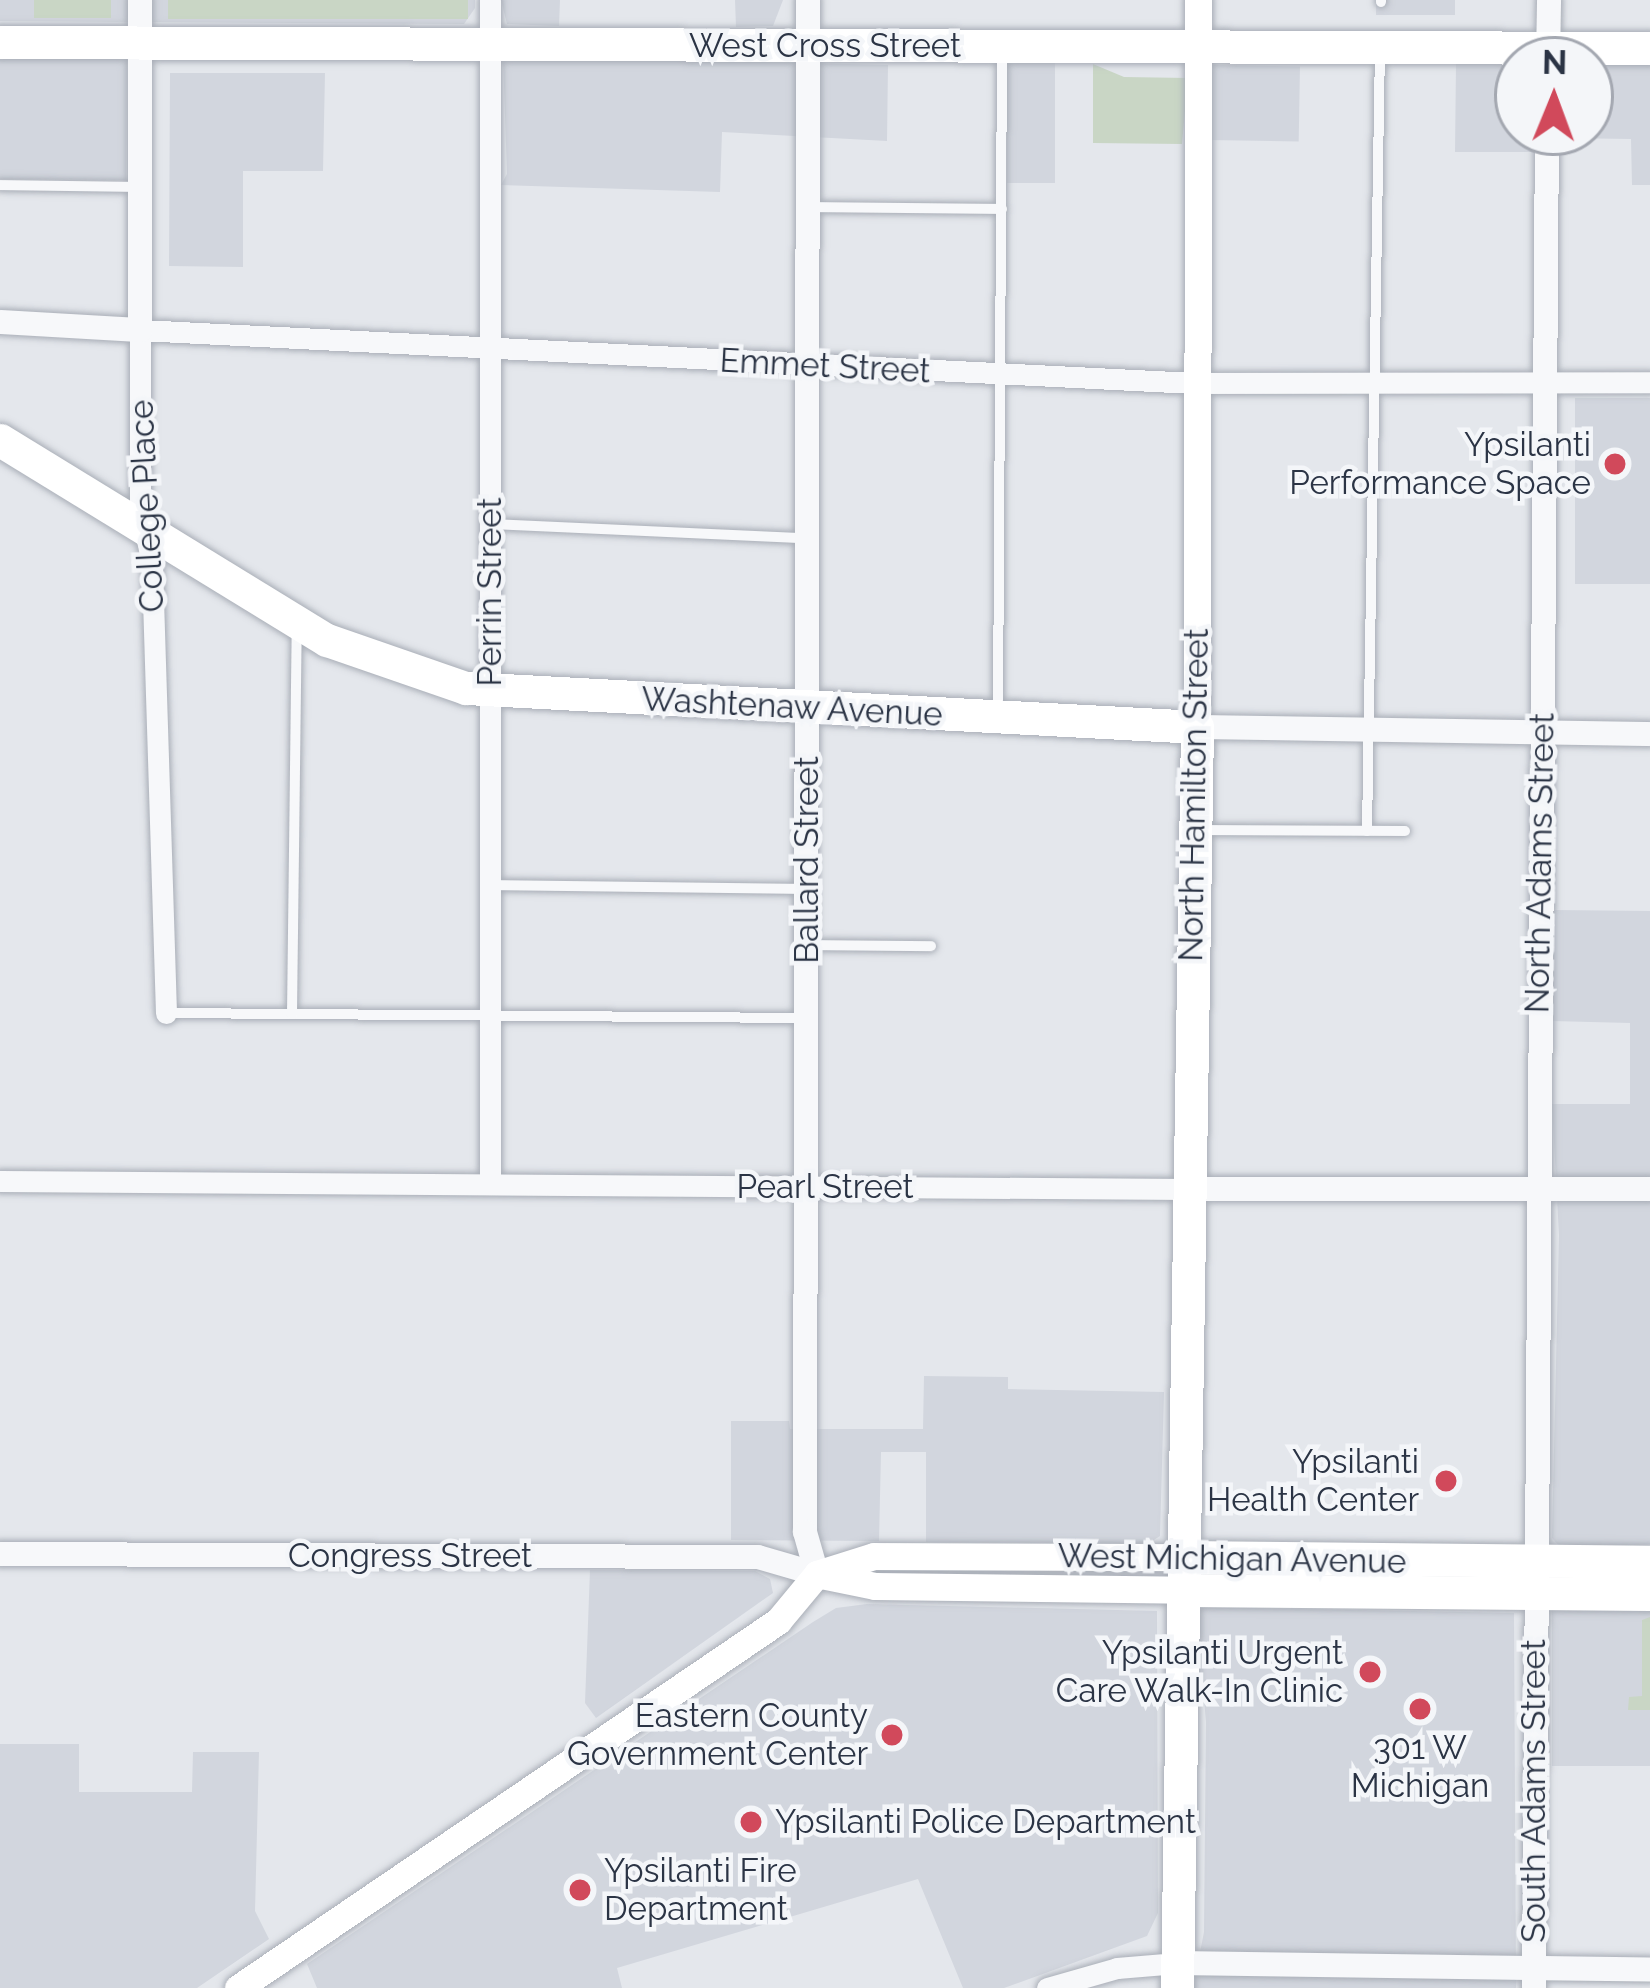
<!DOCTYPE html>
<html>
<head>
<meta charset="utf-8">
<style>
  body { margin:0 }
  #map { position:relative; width:1650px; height:1988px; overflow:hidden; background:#e4e7ec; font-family:Raleway,sans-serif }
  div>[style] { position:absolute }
  .built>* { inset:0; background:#d2d6de; transform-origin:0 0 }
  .green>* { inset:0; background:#c9d6c5; transform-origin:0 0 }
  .roads { filter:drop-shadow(0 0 3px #a9aeb7) drop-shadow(0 0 3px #a9aeb7) }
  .service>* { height:10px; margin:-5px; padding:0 5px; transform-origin:5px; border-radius:5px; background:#f7f8fa }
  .minor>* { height:21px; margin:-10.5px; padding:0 10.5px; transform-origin:10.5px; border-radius:10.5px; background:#f7f8fa }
  .tertiary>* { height:24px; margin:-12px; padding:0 12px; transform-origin:12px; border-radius:12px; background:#f7f8fa }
  .secondary>* { height:27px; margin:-13.5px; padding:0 13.5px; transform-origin:13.5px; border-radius:13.5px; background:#fff }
  .primary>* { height:33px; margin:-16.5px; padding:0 16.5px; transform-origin:16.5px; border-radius:16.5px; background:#fff }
  .dots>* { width:33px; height:33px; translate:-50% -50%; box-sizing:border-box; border:6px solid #f4f6f9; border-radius:50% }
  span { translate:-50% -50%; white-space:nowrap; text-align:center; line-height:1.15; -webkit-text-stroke:9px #f4f6f9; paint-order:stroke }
  .street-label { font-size:33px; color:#2b3445 }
  .poi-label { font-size:33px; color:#2b3445 }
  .right { translate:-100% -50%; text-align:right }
  .left { translate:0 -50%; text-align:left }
  .north { position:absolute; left:1494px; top:36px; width:120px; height:120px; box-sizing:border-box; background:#f4f6f9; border:3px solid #a4a8b1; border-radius:50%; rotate:1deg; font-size:33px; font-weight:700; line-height:48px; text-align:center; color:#2b3445 }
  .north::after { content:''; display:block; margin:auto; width:42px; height:54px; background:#d1495b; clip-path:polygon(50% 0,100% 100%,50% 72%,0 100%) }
</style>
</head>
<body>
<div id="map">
  <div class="built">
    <i style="clip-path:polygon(0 0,475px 0,475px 8px,464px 24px,0 21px)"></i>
    <i style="clip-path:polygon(501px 0,560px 0,559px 26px,507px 24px)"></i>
    <i style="clip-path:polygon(735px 0,783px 0,773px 26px,736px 27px)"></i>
    <i style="left:1376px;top:0;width:79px;height:15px"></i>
    <i style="clip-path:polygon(101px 55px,127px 58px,126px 180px,0 179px,0 59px)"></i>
    <i style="clip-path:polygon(503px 56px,888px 65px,887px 141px,722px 132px,720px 192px,501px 185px,507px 174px)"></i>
    <i style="left:1007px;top:63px;width:48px;height:120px"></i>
    <i style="clip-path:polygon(1456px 64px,1518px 64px,1518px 132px,1590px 132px,1590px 65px,1650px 65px,1650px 185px,1632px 185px,1631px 139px,1562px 138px,1561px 152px,1455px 152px)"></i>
    <i style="left:1210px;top:65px;width:90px;height:75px;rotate:1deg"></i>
    <i style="clip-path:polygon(170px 73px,325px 73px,323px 171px,243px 171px,243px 267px,169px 266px)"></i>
    <i style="left:1650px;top:398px;width:186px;height:75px;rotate:90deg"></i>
    <i style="clip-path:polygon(1554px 910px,1650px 911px,1650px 1544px,1562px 1549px,1552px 1538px,1559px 1235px,1552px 1104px,1630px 1104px,1630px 1023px,1552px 1021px)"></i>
    <i style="clip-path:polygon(924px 1376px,1008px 1377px,1008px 1389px,1164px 1392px,1160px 1536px,1149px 1543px,926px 1542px,926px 1452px,881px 1452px,879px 1541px,731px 1540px,731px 1421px,789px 1421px,790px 1429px,923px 1429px)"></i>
    <i style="clip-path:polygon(590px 1570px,755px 1571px,770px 1579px,773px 1593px,596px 1718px,585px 1703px)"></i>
    <i style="left:1650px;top:1603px;width:163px;height:98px;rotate:90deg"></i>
    <i style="clip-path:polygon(867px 1604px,1157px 1611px,1158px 1913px,1147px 1936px,1004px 1988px,963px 1988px,918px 1879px,617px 1968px,622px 1988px,317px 1988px,307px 1964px,813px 1622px,836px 1608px)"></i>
    <i style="clip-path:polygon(1196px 1607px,1514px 1613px,1516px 1988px,1193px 1988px,1204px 1932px,1206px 1722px)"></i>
    <i style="clip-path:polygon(0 1744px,79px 1744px,79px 1792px,192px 1792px,193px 1752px,259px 1752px,255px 1911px,269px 1939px,197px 1988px,0 1988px)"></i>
  </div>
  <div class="green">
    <i style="left:34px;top:0;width:77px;height:18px"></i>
    <i style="left:168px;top:0;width:300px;height:19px"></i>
    <i style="clip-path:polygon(1093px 64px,1124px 77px,1188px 78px,1182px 144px,1093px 143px)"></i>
    <i style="clip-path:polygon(1650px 1617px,1650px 1710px,1628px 1710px,1629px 1697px,1642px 1696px,1642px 1620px)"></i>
  </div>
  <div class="roads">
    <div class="service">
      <i style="left:1381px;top:2px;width:2px;rotate:-90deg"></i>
      <i style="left:0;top:185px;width:137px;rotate:0.8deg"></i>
      <i style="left:809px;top:207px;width:193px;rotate:0.6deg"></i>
      <i style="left:491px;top:524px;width:314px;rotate:2.6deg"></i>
      <i style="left:998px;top:709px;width:659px;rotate:-89.65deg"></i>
      <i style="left:1199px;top:830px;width:206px;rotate:0.3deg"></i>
      <i style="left:1367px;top:831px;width:780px;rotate:-89.05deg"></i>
      <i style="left:490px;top:885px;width:314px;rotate:0.7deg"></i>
      <i style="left:807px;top:945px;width:124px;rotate:0.5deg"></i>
      <i style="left:166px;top:1013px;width:639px;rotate:0.45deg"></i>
      <i style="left:292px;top:1014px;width:388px;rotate:-89.3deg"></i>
    </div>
    <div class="minor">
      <i style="left:166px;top:1013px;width:447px;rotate:-91.8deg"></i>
      <i style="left:152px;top:566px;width:67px;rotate:-100.3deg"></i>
      <i style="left:140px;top:500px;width:170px;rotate:-90deg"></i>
      <i style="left:140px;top:330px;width:1056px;rotate:2.88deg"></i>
      <i style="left:1195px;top:383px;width:455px;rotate:-0.1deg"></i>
      <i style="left:0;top:1181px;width:1188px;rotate:0.39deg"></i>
      <i style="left:490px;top:1183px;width:1183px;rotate:-90deg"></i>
      <i style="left:1047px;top:1988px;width:73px;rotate:-15.9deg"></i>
      <i style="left:1117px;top:1968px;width:60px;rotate:-4.8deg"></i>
    </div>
    <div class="tertiary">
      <i style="left:808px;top:0;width:1532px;rotate:90.11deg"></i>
      <i style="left:805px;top:1532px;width:44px;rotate:74.1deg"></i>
      <i style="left:1548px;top:60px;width:60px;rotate:-89deg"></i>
      <i style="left:0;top:322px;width:140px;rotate:3.3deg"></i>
      <i style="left:140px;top:330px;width:330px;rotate:-90deg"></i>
      <i style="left:1197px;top:727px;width:453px;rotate:0.9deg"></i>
      <i style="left:1188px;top:1189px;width:462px"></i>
      <i style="left:0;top:1554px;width:758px;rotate:0.23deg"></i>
      <i style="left:758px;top:1557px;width:61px;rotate:16.1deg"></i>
      <i style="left:1177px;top:1963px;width:473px;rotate:0.8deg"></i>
      <i style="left:1534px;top:1988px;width:1856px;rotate:-89.6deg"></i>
    </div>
    <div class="secondary">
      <i style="left:1197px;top:727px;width:727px;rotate:-89.92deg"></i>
      <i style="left:821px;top:1575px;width:55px;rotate:11.5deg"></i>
      <i style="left:875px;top:1586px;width:310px;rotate:0.7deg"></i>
      <i style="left:238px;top:1988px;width:653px;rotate:-34.2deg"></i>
      <i style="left:778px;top:1621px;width:61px;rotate:-50.3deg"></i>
      <i style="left:817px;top:1574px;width:60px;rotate:-17.5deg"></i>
      <i style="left:874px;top:1556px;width:311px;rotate:0.2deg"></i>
    </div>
    <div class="primary">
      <i style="left:0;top:42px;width:1650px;rotate:0.21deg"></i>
      <i style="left:0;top:440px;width:383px;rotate:31.5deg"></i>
      <i style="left:327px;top:640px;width:147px;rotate:19.1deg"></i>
      <i style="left:466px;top:688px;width:732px;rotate:3.05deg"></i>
      <i style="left:1197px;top:727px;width:1261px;rotate:90.91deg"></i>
      <i style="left:1185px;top:1557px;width:465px;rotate:0.6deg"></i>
      <i style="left:1185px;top:1590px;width:465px;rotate:0.5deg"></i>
    </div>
  </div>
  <div class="dots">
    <i style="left:1615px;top:464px;background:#d1495b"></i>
    <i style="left:1446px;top:1481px;background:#d1495b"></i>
    <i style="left:1370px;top:1672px;background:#d1495b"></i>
    <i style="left:1420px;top:1709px;background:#d1495b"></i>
    <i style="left:892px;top:1735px;background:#d1495b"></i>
    <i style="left:751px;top:1822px;background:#d1495b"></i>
    <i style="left:580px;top:1890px;background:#d1495b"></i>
  </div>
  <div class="street-label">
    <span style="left:825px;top:46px">West Cross Street</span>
    <span style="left:825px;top:366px;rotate:3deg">Emmet Street</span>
    <span style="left:147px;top:506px;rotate:-93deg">College Place</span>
    <span style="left:490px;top:592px;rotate:-90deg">Perrin Street</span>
    <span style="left:792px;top:707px;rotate:3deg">Washtenaw Avenue</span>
    <span style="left:1194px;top:795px;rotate:-89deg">North Hamilton Street</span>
    <span style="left:807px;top:860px;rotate:-90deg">Ballard Street</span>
    <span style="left:1540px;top:863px;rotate:-89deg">North Adams Street</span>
    <span style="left:825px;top:1187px">Pearl Street</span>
    <span style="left:410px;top:1556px">Congress Street</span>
    <span style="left:1232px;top:1559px;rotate:1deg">West Michigan Avenue</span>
    <span style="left:1534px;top:1791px;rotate:-90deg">South Adams Street</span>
  </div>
  <div class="poi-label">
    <span class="right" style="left:1591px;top:464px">Ypsilanti<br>Performance Space</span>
    <span class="right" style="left:1419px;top:1481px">Ypsilanti<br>Health Center</span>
    <span class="right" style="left:1343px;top:1672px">Ypsilanti Urgent<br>Care Walk-In Clinic</span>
    <span class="right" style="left:868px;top:1735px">Eastern County<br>Government Center</span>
    <span style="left:1420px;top:1767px">301 W<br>Michigan</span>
    <span class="left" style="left:775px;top:1822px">Ypsilanti Police Department</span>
    <span class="left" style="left:604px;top:1890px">Ypsilanti Fire<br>Department</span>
  </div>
  <div class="north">N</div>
</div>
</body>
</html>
